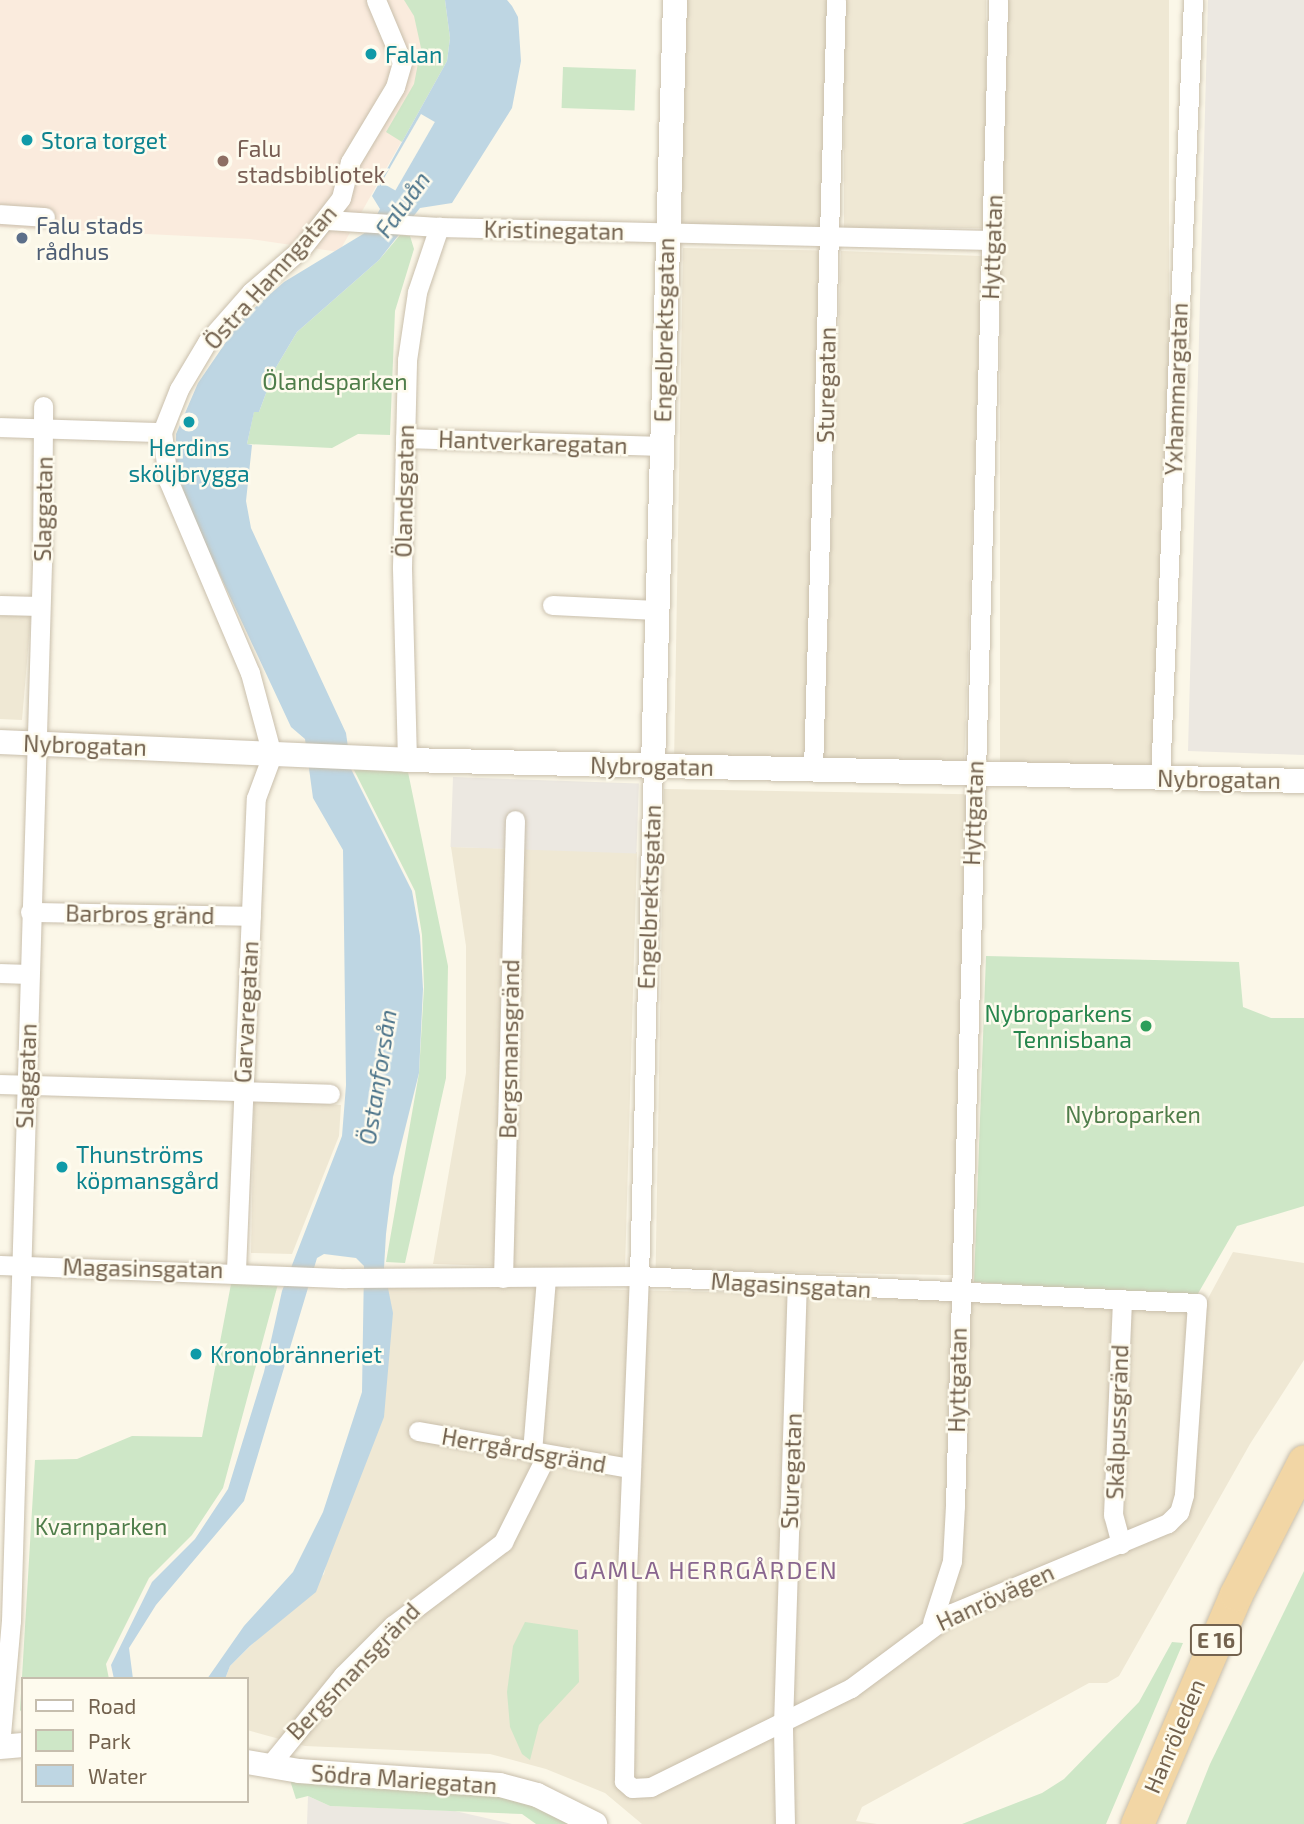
<!DOCTYPE html>
<html>
<head>
<meta charset="utf-8">
<style>
  body { margin:0 }
  #map { position:relative; width:1304px; height:1824px; overflow:hidden; background:#fbf7e8; font-family:"Exo 2",sans-serif }
  div>[style] { position:absolute }
  .residential>* { inset:0; background:#efe8d4; transform-origin:0 0 }
  .commercial>* { inset:0; background:#faebdd }
  .industrial>* { inset:0; background:#ece8e1; transform-origin:0 0 }
  .green>* { inset:0; background:#cee7c7; transform-origin:0 0 }
  .water>* { inset:0; background:#bed6e3 }
  .pier>* { inset:0; background:#fbf7e8; transform-origin:0 0 }
  .roads { filter:drop-shadow(0 0 2px #c9bfac) drop-shadow(0 0 2px #c9bfac) }
  .minor>* { height:19px; margin:-9.5px; padding:0 9.5px; transform-origin:9.5px; border-radius:9.5px; background:#fff }
  .tertiary>* { height:24px; margin:-12px; padding:0 12px; transform-origin:12px; border-radius:12px; background:#fff }
  .trunk>* { height:33px; margin:-16.5px; padding:0 16.5px; transform-origin:16.5px; border-radius:16.5px; background:#f2d6a5 }
  .dots>* { width:19px; height:19px; translate:-50% -50%; box-sizing:border-box; border:4px solid #fefbee; border-radius:50% }
  span { translate:-50% -50%; white-space:nowrap; text-align:center; line-height:1.15; -webkit-text-stroke:5px #fefbee; paint-order:stroke }
  .shield-label span { padding:2px 5px; background:#fefbee; border:2px solid; border-radius:5px; -webkit-text-stroke-width:0 }
  .shield-label { font-size:21px; color:#73624e; font-weight:700 }
  .culture-label { font-size:23px; color:#0d838f }
  .left { translate:0 -50%; text-align:left }
  .education-label { font-size:23px; color:#785e54 }
  .service-label { font-size:23px; color:#4e5e75 }
  .street-label { font-size:23px; color:#73624e }
  .park-label { font-size:23px; color:#4f7d4a }
  .leisure-label { font-size:23px; color:#27864d }
  .right { translate:-100% -50%; text-align:right }
  .water-label { font-size:24px; color:#4c748a; font-style:italic }
  .neighbourhood-label { font-size:24px; color:#89668f; letter-spacing:2px }
  .legend { position:absolute; left:21px; top:1677px; width:228px; height:126px; box-sizing:border-box; background:#fefbee; border:2px solid #c6beae; margin:0; padding:9px 12px; list-style:none; font-size:21px; color:#73624e }
  .legend li { display:flex; align-items:center; gap:14px; height:35px }
  .legend b { width:35px; border:2px solid #c6beae }
</style>
</head>
<body>
<div id="map">
  <div class="residential">
    <i style="left:682px;top:0;width:147px;height:227px"></i>
    <i style="left:844px;top:0;width:142px;height:228px"></i>
    <i style="left:1000px;top:0;width:169px;height:765px"></i>
    <i style="left:683px;top:248px;width:140px;height:511px;rotate:1deg"></i>
    <i style="left:841px;top:251px;width:141px;height:509px;rotate:2deg"></i>
    <i style="clip-path:polygon(31px 615px,22px 720px,0 719px,0 616px)"></i>
    <i style="left:664px;top:789px;width:304px;height:481px;rotate:1deg"></i>
    <i style="clip-path:polygon(451px 847px,637px 852px,625px 1270px,433px 1264px,466px 1073px,466px 946px)"></i>
    <i style="clip-path:polygon(254px 1099px,341px 1105px,339px 1136px,292px 1254px,251px 1253px)"></i>
    <i style="clip-path:polygon(1233px 1252px,1304px 1263px,1304px 1360px,1250px 1444px,1119px 1676px,1107px 1683px,1089px 1683px,862px 1807px,856px 1821px,877px 1824px,642px 1824px,605px 1793px,546px 1769px,490px 1754px,305px 1746px,247px 1730px,247px 1679px,225px 1679px,230px 1666px,324px 1574px,387px 1284px,1205px 1304px)"></i>
  </div>
  <div class="commercial">
    <i style="clip-path:polygon(0 0,445px 0,447px 61px,339px 252px,250px 239px,0 227px)"></i>
  </div>
  <div class="industrial">
    <i style="clip-path:polygon(1208px 0,1304px 0,1304px 755px,1188px 751px)"></i>
    <i style="left:453px;top:777px;width:186px;height:70px;rotate:2deg"></i>
    <i style="clip-path:polygon(308px 1796px,330px 1806px,455px 1811px,512px 1824px,307px 1824px)"></i>
  </div>
  <div class="green">
    <i style="clip-path:polygon(404px 0,445px 0,450px 38px,447px 61px,402px 142px,386px 132px,414px 84px,421px 48px,414px 16px)"></i>
    <i style="left:563px;top:67px;width:73px;height:41px;rotate:2deg"></i>
    <i style="clip-path:polygon(400px 235px,410px 236px,414px 249px,395px 311px,390px 435px,358px 434px,332px 448px,247px 444px,254px 411px,259px 412px,275px 369px,297px 332px,379px 260px)"></i>
    <i style="clip-path:polygon(351px 764px,408px 772px,448px 966px,446px 1078px,405px 1263px,386px 1262px,419px 1073px,424px 987px,422px 935px,415px 891px)"></i>
    <i style="clip-path:polygon(986px 956px,1239px 962px,1243px 1007px,1271px 1018px,1304px 1018px,1304px 1206px,1237px 1226px,1196px 1297px,974px 1282px)"></i>
    <i style="clip-path:polygon(231px 1284px,278px 1284px,223px 1488px,192px 1535px,149px 1578px,106px 1664px,109px 1679px,23px 1679px,23px 1714px,20px 1710px,35px 1460px,77px 1459px,132px 1436px,202px 1437px)"></i>
    <i style="clip-path:polygon(1304px 1571px,1304px 1824px,1186px 1824px,1210px 1764px)"></i>
    <i style="clip-path:polygon(525px 1622px,578px 1630px,579px 1682px,539px 1725px,530px 1760px,522px 1754px,510px 1727px,507px 1692px,513px 1646px)"></i>
    <i style="clip-path:polygon(1172px 1642px,1183px 1643px,1106px 1824px,962px 1824px,1042px 1793px,1064px 1779px,1139px 1702px)"></i>
    <i style="clip-path:polygon(289px 1777px,490px 1793px,528px 1801px,569px 1824px,536px 1824px,522px 1814px,330px 1806px,308px 1796px,296px 1799px)"></i>
  </div>
  <div class="water">
    <i style="clip-path:polygon(445px 0,507px 0,512px 6px,518px 17px,521px 61px,512px 108px,452px 203px,420px 208px,379px 260px,297px 332px,275px 369px,259px 412px,254px 412px,247px 444px,252px 445px,246px 501px,251px 528px,346px 733px,351px 769px,412px 891px,420px 936px,423px 989px,419px 1073px,393px 1177px,386px 1234px,384px 1268px,393px 1313px,384px 1417px,316px 1592px,250px 1646px,230px 1666px,225px 1679px,207px 1679px,244px 1626px,293px 1572px,323px 1512px,362px 1392px,364px 1266px,356px 1258px,324px 1254px,317px 1258px,244px 1501px,156px 1605px,129px 1648px,133px 1679px,114px 1679px,111px 1665px,152px 1582px,195px 1539px,228px 1489px,264px 1372px,282px 1291px,342px 1136px,346px 1085px,343px 850px,313px 798px,305px 739px,291px 727px,190px 511px,176px 467px,176px 434px,198px 383px,241px 320px,284px 282px,368px 231px,380px 209px,372px 196px,447px 61px,450px 38px)"></i>
  </div>
  <div class="pier">
    <i style="left:421px;top:114px;width:16px;height:79px;rotate:30deg"></i>
  </div>
  <div class="roads">
    <div class="minor">
      <i style="left:0;top:214px;width:45px;rotate:3.8deg"></i>
      <i style="left:327px;top:220px;width:112px;rotate:3.6deg"></i>
      <i style="left:439px;top:227px;width:552px;rotate:1.35deg"></i>
      <i style="left:0;top:427px;width:162px;rotate:1.8deg"></i>
      <i style="left:405px;top:438px;width:256px;rotate:1.8deg"></i>
      <i style="left:0;top:605px;width:40px;rotate:1.4deg"></i>
      <i style="left:552px;top:605px;width:105px;rotate:2.7deg"></i>
      <i style="left:407px;top:760px;width:193px;rotate:-91.5deg"></i>
      <i style="left:402px;top:567px;width:207px;rotate:-88.6deg"></i>
      <i style="left:407px;top:360px;width:69px;rotate:-81.6deg"></i>
      <i style="left:417px;top:292px;width:69px;rotate:-71.3deg"></i>
      <i style="left:813px;top:769px;width:769px;rotate:-88.29deg"></i>
      <i style="left:1160px;top:778px;width:779px;rotate:-87.57deg"></i>
      <i style="left:30px;top:912px;width:221px;rotate:1deg"></i>
      <i style="left:0;top:973px;width:28px;rotate:2deg"></i>
      <i style="left:0;top:1084px;width:330px;rotate:1.7deg"></i>
      <i style="left:0;top:1265px;width:346px;rotate:2.2deg"></i>
      <i style="left:346px;top:1278px;width:293px;rotate:-0.4deg"></i>
      <i style="left:639px;top:1276px;width:559px;rotate:2.77deg"></i>
      <i style="left:1197px;top:1303px;width:192px;rotate:93.9deg"></i>
      <i style="left:1184px;top:1495px;width:18px;rotate:106deg"></i>
      <i style="left:1179px;top:1512px;width:16px;rotate:135deg"></i>
      <i style="left:1168px;top:1523px;width:234px;rotate:157.4deg"></i>
      <i style="left:952px;top:1613px;width:126px;rotate:143.4deg"></i>
      <i style="left:851px;top:1688px;width:223px;rotate:153.7deg"></i>
      <i style="left:651px;top:1787px;width:19px;rotate:177deg"></i>
      <i style="left:632px;top:1788px;width:11px;rotate:-139deg"></i>
      <i style="left:624px;top:1781px;width:208px;rotate:-89.2deg"></i>
      <i style="left:627px;top:1573px;width:297px;rotate:-87.7deg"></i>
      <i style="left:639px;top:1276px;width:511px;rotate:-88.43deg"></i>
      <i style="left:236px;top:1270px;width:472px;rotate:-87.6deg"></i>
      <i style="left:256px;top:798px;width:46px;rotate:-69.6deg"></i>
      <i style="left:272px;top:755px;width:85px;rotate:-105deg"></i>
      <i style="left:250px;top:673px;width:210px;rotate:-113deg"></i>
      <i style="left:168px;top:480px;width:48px;rotate:-97.1deg"></i>
      <i style="left:162px;top:432px;width:46px;rotate:-68.4deg"></i>
      <i style="left:179px;top:389px;width:55px;rotate:-59.2deg"></i>
      <i style="left:207px;top:342px;width:67px;rotate:-48.7deg"></i>
      <i style="left:251px;top:292px;width:67px;rotate:-40.8deg"></i>
      <i style="left:302px;top:248px;width:63px;rotate:-52deg"></i>
      <i style="left:341px;top:198px;width:37px;rotate:-76deg"></i>
      <i style="left:350px;top:162px;width:87px;rotate:-59deg"></i>
      <i style="left:395px;top:87px;width:26px;rotate:-74deg"></i>
      <i style="left:402px;top:62px;width:67px;rotate:-112.8deg"></i>
      <i style="left:503px;top:1278px;width:458px;rotate:-88.5deg"></i>
      <i style="left:418px;top:1431px;width:216px;rotate:9.9deg"></i>
      <i style="left:532px;top:1452px;width:175px;rotate:-85.4deg"></i>
      <i style="left:1121px;top:1544px;width:30px;rotate:-105deg"></i>
      <i style="left:1113px;top:1515px;width:216px;rotate:-87.6deg"></i>
      <i style="left:932px;top:1623px;width:65px;rotate:-72.1deg"></i>
      <i style="left:952px;top:1561px;width:55px;rotate:-86.9deg"></i>
      <i style="left:955px;top:1506px;width:1507px;rotate:-88.36deg"></i>
      <i style="left:0;top:1746px;width:125px;rotate:-85deg"></i>
      <i style="left:11px;top:1621px;width:1057px;rotate:-88.32deg"></i>
      <i style="left:42px;top:564px;width:158px;rotate:-89.6deg"></i>
      <i style="left:269px;top:1766px;width:117px;rotate:-50.9deg"></i>
      <i style="left:343px;top:1675px;width:71px;rotate:-45deg"></i>
      <i style="left:393px;top:1625px;width:138px;rotate:-37deg"></i>
      <i style="left:503px;top:1542px;width:96px;rotate:-63.4deg"></i>
      <i style="left:785px;top:1824px;width:99px;rotate:-91.2deg"></i>
      <i style="left:783px;top:1725px;width:440px;rotate:-88.2deg"></i>
    </div>
    <div class="tertiary">
      <i style="left:0;top:742px;width:407px;rotate:2.5deg"></i>
      <i style="left:407px;top:760px;width:897px;rotate:1.34deg"></i>
      <i style="left:653px;top:765px;width:765px;rotate:-88.35deg"></i>
      <i style="left:0;top:1747px;width:23px;rotate:-5deg"></i>
      <i style="left:247px;top:1762px;width:53px;rotate:9.8deg"></i>
      <i style="left:299px;top:1771px;width:201px;rotate:4deg"></i>
      <i style="left:500px;top:1785px;width:38px;rotate:15deg"></i>
      <i style="left:537px;top:1795px;width:65px;rotate:26.6deg"></i>
    </div>
    <div class="trunk">
      <i style="left:1137px;top:1824px;width:250px;rotate:-66.7deg"></i>
      <i style="left:1236px;top:1594px;width:149px;rotate:-62.9deg"></i>
    </div>
  </div>
  <div class="dots">
    <i style="left:371px;top:54px;background:#0f9aa8"></i>
    <i style="left:27px;top:140px;background:#0f9aa8"></i>
    <i style="left:223px;top:161px;background:#8d6e63"></i>
    <i style="left:22px;top:238px;background:#5c6f8a"></i>
    <i style="left:189px;top:422px;background:#0f9aa8"></i>
    <i style="left:1146px;top:1026px;background:#2e9e5b"></i>
    <i style="left:62px;top:1167px;background:#0f9aa8"></i>
    <i style="left:196px;top:1354px;background:#0f9aa8"></i>
  </div>
  <div class="shield-label">
    <span style="left:1216px;top:1640px">E 16</span>
  </div>
  <div class="culture-label">
    <span class="left" style="left:385px;top:54px">Falan</span>
    <span class="left" style="left:41px;top:140px">Stora torget</span>
    <span style="left:189px;top:460px">Herdins<br>sköljbrygga</span>
    <span class="left" style="left:76px;top:1167px">Thunströms<br>köpmansgård</span>
    <span class="left" style="left:210px;top:1354px">Kronobränneriet</span>
  </div>
  <div class="education-label">
    <span class="left" style="left:237px;top:161px">Falu<br>stadsbibliotek</span>
  </div>
  <div class="service-label">
    <span class="left" style="left:36px;top:238px">Falu stads<br>rådhus</span>
  </div>
  <div class="street-label">
    <span style="left:554px;top:230px;rotate:1deg">Kristinegatan</span>
    <span style="left:992px;top:247px;rotate:-88deg">Hyttgatan</span>
    <span style="left:270px;top:277px;rotate:-48deg">Östra Hamngatan</span>
    <span style="left:664px;top:330px;rotate:-89deg">Engelbrektsgatan</span>
    <span style="left:826px;top:385px;rotate:-89deg">Sturegatan</span>
    <span style="left:1176px;top:389px;rotate:-88deg">Yxhammargatan</span>
    <span style="left:533px;top:442px;rotate:2deg">Hantverkaregatan</span>
    <span style="left:404px;top:491px;rotate:-89deg">Ölandsgatan</span>
    <span style="left:43px;top:509px;rotate:-89deg">Slaggatan</span>
    <span style="left:85px;top:745px;rotate:2deg">Nybrogatan</span>
    <span style="left:652px;top:766px;rotate:1deg">Nybrogatan</span>
    <span style="left:1219px;top:779px;rotate:1deg">Nybrogatan</span>
    <span style="left:973px;top:813px;rotate:-88deg">Hyttgatan</span>
    <span style="left:649px;top:897px;rotate:-88deg">Engelbrektsgatan</span>
    <span style="left:140px;top:914px;rotate:1deg">Barbros gränd</span>
    <span style="left:246px;top:1012px;rotate:-87deg">Garvaregatan</span>
    <span style="left:509px;top:1049px;rotate:-89deg">Bergsmansgränd</span>
    <span style="left:26px;top:1076px;rotate:-88deg">Slaggatan</span>
    <span style="left:143px;top:1268px;rotate:1deg">Magasinsgatan</span>
    <span style="left:791px;top:1285px;rotate:3deg">Magasinsgatan</span>
    <span style="left:957px;top:1380px;rotate:-89deg">Hyttgatan</span>
    <span style="left:1117px;top:1422px;rotate:-88deg">Skålpussgränd</span>
    <span style="left:524px;top:1450px;rotate:10deg">Herrgårdsgränd</span>
    <span style="left:791px;top:1471px;rotate:-88deg">Sturegatan</span>
    <span style="left:995px;top:1597px;rotate:-25deg">Hanrövägen</span>
    <span style="left:353px;top:1671px;rotate:-46deg">Bergsmansgränd</span>
    <span style="left:1174px;top:1736px;rotate:-67deg">Hanröleden</span>
    <span style="left:404px;top:1779px;rotate:4deg">Södra Mariegatan</span>
  </div>
  <div class="park-label">
    <span style="left:335px;top:381px">Ölandsparken</span>
    <span style="left:1133px;top:1114px">Nybroparken</span>
    <span style="left:101px;top:1526px">Kvarnparken</span>
  </div>
  <div class="leisure-label">
    <span class="right" style="left:1132px;top:1026px">Nybroparkens<br>Tennisbana</span>
  </div>
  <div class="water-label">
    <span style="left:402px;top:204px;rotate:-54deg">Faluån</span>
    <span style="left:377px;top:1077px;rotate:-81deg">Östanforsån</span>
  </div>
  <div class="neighbourhood-label">
    <span style="left:706px;top:1570px">GAMLA HERRGÅRDEN</span>
  </div>
  <ul class="legend">
  <li><b style="height:9px;background:#fff"></b>Road</li>
  <li><b style="height:19px;background:#cee7c7"></b>Park</li>
  <li><b style="height:19px;background:#bed6e3"></b>Water</li>
  </ul>
</div>
</body>
</html>
